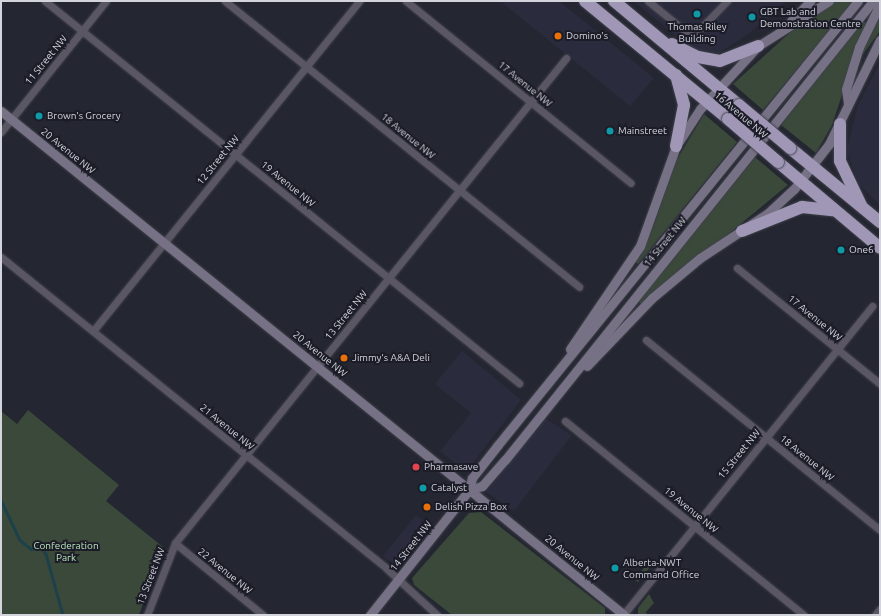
<!DOCTYPE html>
<html>
<head>
<meta charset="utf-8">
<style>
  body { margin:0 }
  #map { position:relative; width:881px; height:616px; overflow:hidden; background:#242631; font-family:Ubuntu,sans-serif }
  div>[style] { position:absolute }
  .built>* { inset:0; background:#2a2c3e; transform-origin:0 0 }
  .green>* { inset:0; background:#3a493a }
  .stream>* { height:2.5px; margin:-1.25px; padding:0 1.25px; transform-origin:1.25px; border-radius:1.25px; background:#1c414a }
  .roads { filter:drop-shadow(0 0 1px #40424c) drop-shadow(0 0 1px #40424c) }
  .street>* { height:7px; margin:-3.5px; padding:0 3.5px; transform-origin:3.5px; border-radius:3.5px; background:#5a5663 }
  .secondary>* { height:9px; margin:-4.5px; padding:0 4.5px; transform-origin:4.5px; border-radius:4.5px; background:#767184 }
  .highway>* { height:12px; margin:-6px; padding:0 6px; transform-origin:6px; border-radius:6px; background:#a097b6 }
  .bridges { filter:drop-shadow(0 0 1px #40424c) drop-shadow(0 0 1px #40424c) }
  .highway-bridge>* { height:12px; margin:-6px; padding:0 6px; transform-origin:6px; border-radius:6px; background:#a097b6 }
  .dots>* { width:11px; height:11px; translate:-50% -50%; box-sizing:border-box; border:2px solid #1b1c27; border-radius:50% }
  span { translate:-50% -50%; white-space:nowrap; text-align:center; line-height:1.15; -webkit-text-stroke:4px #1b1c27; paint-order:stroke }
  .poi-label { font-size:10px; color:#d3d4dc }
  .left { translate:0 -50%; text-align:left }
  .street-label { font-size:10px; color:#d3d4dc }
  .park-label { font-size:10px; color:#bbe8bc }
  .frame { position:absolute; inset:0; border:2px solid #d3d4dc; pointer-events:none }
</style>
</head>
<body>
<div id="map">
  <div class="built">
    <i style="clip-path:polygon(500px 1px,559px 1px,654px 78px,630px 106px)"></i>
    <i style="clip-path:polygon(633px 1px,787px 1px,747px 35px,719px 53px,694px 50px)"></i>
    <i style="clip-path:polygon(880px 63px,880px 205px,858px 183px,847px 151px,857px 107px)"></i>
    <i style="clip-path:polygon(462px 351px,521px 400px,466px 472px,440px 451px,471px 413px,435px 384px)"></i>
    <i style="clip-path:polygon(546px 419px,572px 435px,514px 511px,486px 492px)"></i>
    <i style="left:416px;top:515px;width:14px;height:53px;rotate:39deg"></i>
  </div>
  <div class="green">
    <i style="clip-path:polygon(835px 1px,854px 1px,763px 110px,733px 84px,796px 27px)"></i>
    <i style="clip-path:polygon(880px 12px,880px 31px,863px 54px,861px 53px)"></i>
    <i style="clip-path:polygon(863px 21px,866px 23px,832px 125px,816px 153px,781px 125px)"></i>
    <i style="clip-path:polygon(704px 114px,737px 142px,638px 264px,635px 262px,654px 224px,676px 161px)"></i>
    <i style="clip-path:polygon(755px 157px,788px 185px,642px 305px,639px 302px,657px 278px)"></i>
    <i style="clip-path:polygon(28px 410px,119px 485px,106px 501px,163px 547px,139px 615px,1px 615px,1px 411px,17px 424px)"></i>
    <i style="clip-path:polygon(481px 512px,605px 608px,605px 615px,452px 615px,414px 585px,412px 578px,469px 513px)"></i>
    <i style="clip-path:polygon(646px 565px,650px 567px,638px 582px,635px 580px)"></i>
    <i style="clip-path:polygon(649px 594px,654px 603px,646px 612px,647px 615px,638px 615px,638px 608px)"></i>
  </div>
  <div class="stream">
    <i style="left:1px;top:500px;width:44px;rotate:64.6deg"></i>
    <i style="left:20px;top:540px;width:14px;rotate:39deg"></i>
    <i style="left:31px;top:549px;width:9px;rotate:-18deg"></i>
    <i style="left:40px;top:546px;width:10px;rotate:53deg"></i>
    <i style="left:46px;top:554px;width:63px;rotate:74.4deg"></i>
  </div>
  <div class="roads">
    <div class="street">
      <i style="left:45px;top:1px;width:609px;rotate:38.87deg"></i>
      <i style="left:225px;top:1px;width:455px;rotate:38.9deg"></i>
      <i style="left:406px;top:1px;width:289px;rotate:39deg"></i>
      <i style="left:648px;top:1px;width:46px;rotate:38.9deg"></i>
      <i style="left:684px;top:30px;width:12px;rotate:14deg"></i>
      <i style="left:696px;top:33px;width:45px;rotate:-45.9deg"></i>
      <i style="left:1px;top:132px;width:168px;rotate:-51.3deg"></i>
      <i style="left:1px;top:257px;width:496px;rotate:38.9deg"></i>
      <i style="left:387px;top:569px;width:68px;rotate:42.6deg"></i>
      <i style="left:737px;top:268px;width:184px;rotate:39deg"></i>
      <i style="left:93px;top:331px;width:424px;rotate:-51.1deg"></i>
      <i style="left:646px;top:340px;width:301px;rotate:39.1deg"></i>
      <i style="left:565px;top:421px;width:308px;rotate:39.1deg"></i>
      <i style="left:175px;top:543px;width:114px;rotate:39.3deg"></i>
      <i style="left:147px;top:615px;width:77px;rotate:-68.7deg"></i>
      <i style="left:175px;top:543px;width:623px;rotate:-51.12deg"></i>
      <i style="left:623px;top:615px;width:397px;rotate:-51.1deg"></i>
      <i style="left:875px;top:615px;width:8px;rotate:-50deg"></i>
    </div>
    <div class="secondary">
      <i style="left:791px;top:21px;width:28px;rotate:-46deg"></i>
      <i style="left:848px;top:103px;width:14px;rotate:-98deg"></i>
      <i style="left:846px;top:89px;width:44px;rotate:-72.8deg"></i>
      <i style="left:859px;top:47px;width:48px;rotate:-64deg"></i>
      <i style="left:1px;top:111px;width:801px;rotate:38.97deg"></i>
      <i style="left:570px;top:349px;width:125px;rotate:-55.8deg"></i>
      <i style="left:640px;top:246px;width:106px;rotate:-70.2deg"></i>
      <i style="left:676px;top:146px;width:44px;rotate:-57deg"></i>
      <i style="left:700px;top:109px;width:86px;rotate:-47.4deg"></i>
      <i style="left:758px;top:46px;width:84px;rotate:-32.4deg"></i>
      <i style="left:587px;top:366px;width:94px;rotate:-46.3deg"></i>
      <i style="left:652px;top:298px;width:62px;rotate:-39.8deg"></i>
      <i style="left:700px;top:258px;width:82px;rotate:-33.5deg"></i>
      <i style="left:768px;top:213px;width:35px;rotate:-43deg"></i>
      <i style="left:794px;top:189px;width:57px;rotate:-52.1deg"></i>
      <i style="left:829px;top:144px;width:116px;rotate:-63.9deg"></i>
      <i style="left:469px;top:490px;width:14px;rotate:-17deg"></i>
      <i style="left:482px;top:486px;width:35px;rotate:-49deg"></i>
      <i style="left:505px;top:460px;width:588px;rotate:-51.28deg"></i>
      <i style="left:370px;top:615px;width:159px;rotate:-51.6deg"></i>
      <i style="left:469px;top:490px;width:12px;rotate:-76deg"></i>
      <i style="left:472px;top:478px;width:41px;rotate:-52deg"></i>
      <i style="left:497px;top:446px;width:573px;rotate:-50.95deg"></i>
    </div>
    <div class="highway">
      <i style="left:585px;top:1px;width:185px;rotate:39.5deg"></i>
      <i style="left:614px;top:1px;width:163px;rotate:39.8deg"></i>
      <i style="left:672px;top:44px;width:29px;rotate:27deg"></i>
      <i style="left:698px;top:57px;width:22px;rotate:10deg"></i>
      <i style="left:720px;top:61px;width:41px;rotate:-21.5deg"></i>
      <i style="left:676px;top:75px;width:31px;rotate:75deg"></i>
      <i style="left:684px;top:105px;width:42px;rotate:101deg"></i>
      <i style="left:840px;top:124px;width:37px;rotate:90deg"></i>
      <i style="left:840px;top:161px;width:49px;rotate:64.5deg"></i>
      <i style="left:790px;top:148px;width:117px;rotate:39.4deg"></i>
      <i style="left:778px;top:162px;width:133px;rotate:40.1deg"></i>
      <i style="left:742px;top:231px;width:65px;rotate:-21.8deg"></i>
      <i style="left:802px;top:207px;width:31px;rotate:6deg"></i>
    </div>
  </div>
  <div class="bridges">
    <div class="highway-bridge">
      <i style="left:739px;top:105px;width:67px;rotate:40.1deg"></i>
      <i style="left:728px;top:119px;width:66px;rotate:40.7deg"></i>
    </div>
  </div>
  <div class="dots">
    <i style="left:697px;top:14px;background:#0f9aa8"></i>
    <i style="left:752px;top:17px;background:#0f9aa8"></i>
    <i style="left:558px;top:36px;background:#e8710a"></i>
    <i style="left:39px;top:116px;background:#0f9aa8"></i>
    <i style="left:610px;top:131px;background:#0f9aa8"></i>
    <i style="left:841px;top:250px;background:#0f9aa8"></i>
    <i style="left:344px;top:358px;background:#e8710a"></i>
    <i style="left:416px;top:467px;background:#e0444e"></i>
    <i style="left:423px;top:488px;background:#0f9aa8"></i>
    <i style="left:427px;top:507px;background:#e8710a"></i>
    <i style="left:615px;top:568px;background:#0f9aa8"></i>
  </div>
  <div class="poi-label">
    <span class="left" style="left:760px;top:17px">GBT Lab and<br>Demonstration Centre</span>
    <span style="left:697px;top:32px">Thomas Riley<br>Building</span>
    <span class="left" style="left:566px;top:36px">Domino's</span>
    <span class="left" style="left:47px;top:116px">Brown's Grocery</span>
    <span class="left" style="left:618px;top:131px">Mainstreet</span>
    <span class="left" style="left:849px;top:250px">One6</span>
    <span class="left" style="left:352px;top:358px">Jimmy’s A&amp;A Deli</span>
    <span class="left" style="left:424px;top:467px">Pharmasave</span>
    <span class="left" style="left:431px;top:488px">Catalyst</span>
    <span class="left" style="left:435px;top:507px">Delish Pizza Box</span>
    <span class="left" style="left:623px;top:568px">Alberta-NWT<br>Command Office</span>
  </div>
  <div class="street-label">
    <span style="left:46px;top:60px;rotate:-51deg">11 Street NW</span>
    <span style="left:525px;top:84px;rotate:39deg">17 Avenue NW</span>
    <span style="left:741px;top:115px;rotate:40deg">16 Avenue NW</span>
    <span style="left:408px;top:136px;rotate:39deg">18 Avenue NW</span>
    <span style="left:68px;top:151px;rotate:39deg">20 Avenue NW</span>
    <span style="left:218px;top:160px;rotate:-51deg">12 Street NW</span>
    <span style="left:288px;top:184px;rotate:39deg">19 Avenue NW</span>
    <span style="left:665px;top:242px;rotate:-51deg">14 Street NW</span>
    <span style="left:346px;top:315px;rotate:-51deg">13 Street NW</span>
    <span style="left:815px;top:318px;rotate:39deg">17 Avenue NW</span>
    <span style="left:320px;top:354px;rotate:39deg">20 Avenue NW</span>
    <span style="left:227px;top:427px;rotate:39deg">21 Avenue NW</span>
    <span style="left:739px;top:454px;rotate:-51deg">15 Street NW</span>
    <span style="left:807px;top:458px;rotate:39deg">18 Avenue NW</span>
    <span style="left:691px;top:510px;rotate:39deg">19 Avenue NW</span>
    <span style="left:411px;top:546px;rotate:-52deg">14 Street NW</span>
    <span style="left:572px;top:558px;rotate:39deg">20 Avenue NW</span>
    <span style="left:225px;top:571px;rotate:39deg">22 Avenue NW</span>
    <span style="left:151px;top:576px;rotate:-69deg">13 Street NW</span>
  </div>
  <div class="park-label">
    <span style="left:66px;top:551px">Confederation<br>Park</span>
  </div>
  <div class="frame"></div>
</div>
</body>
</html>
